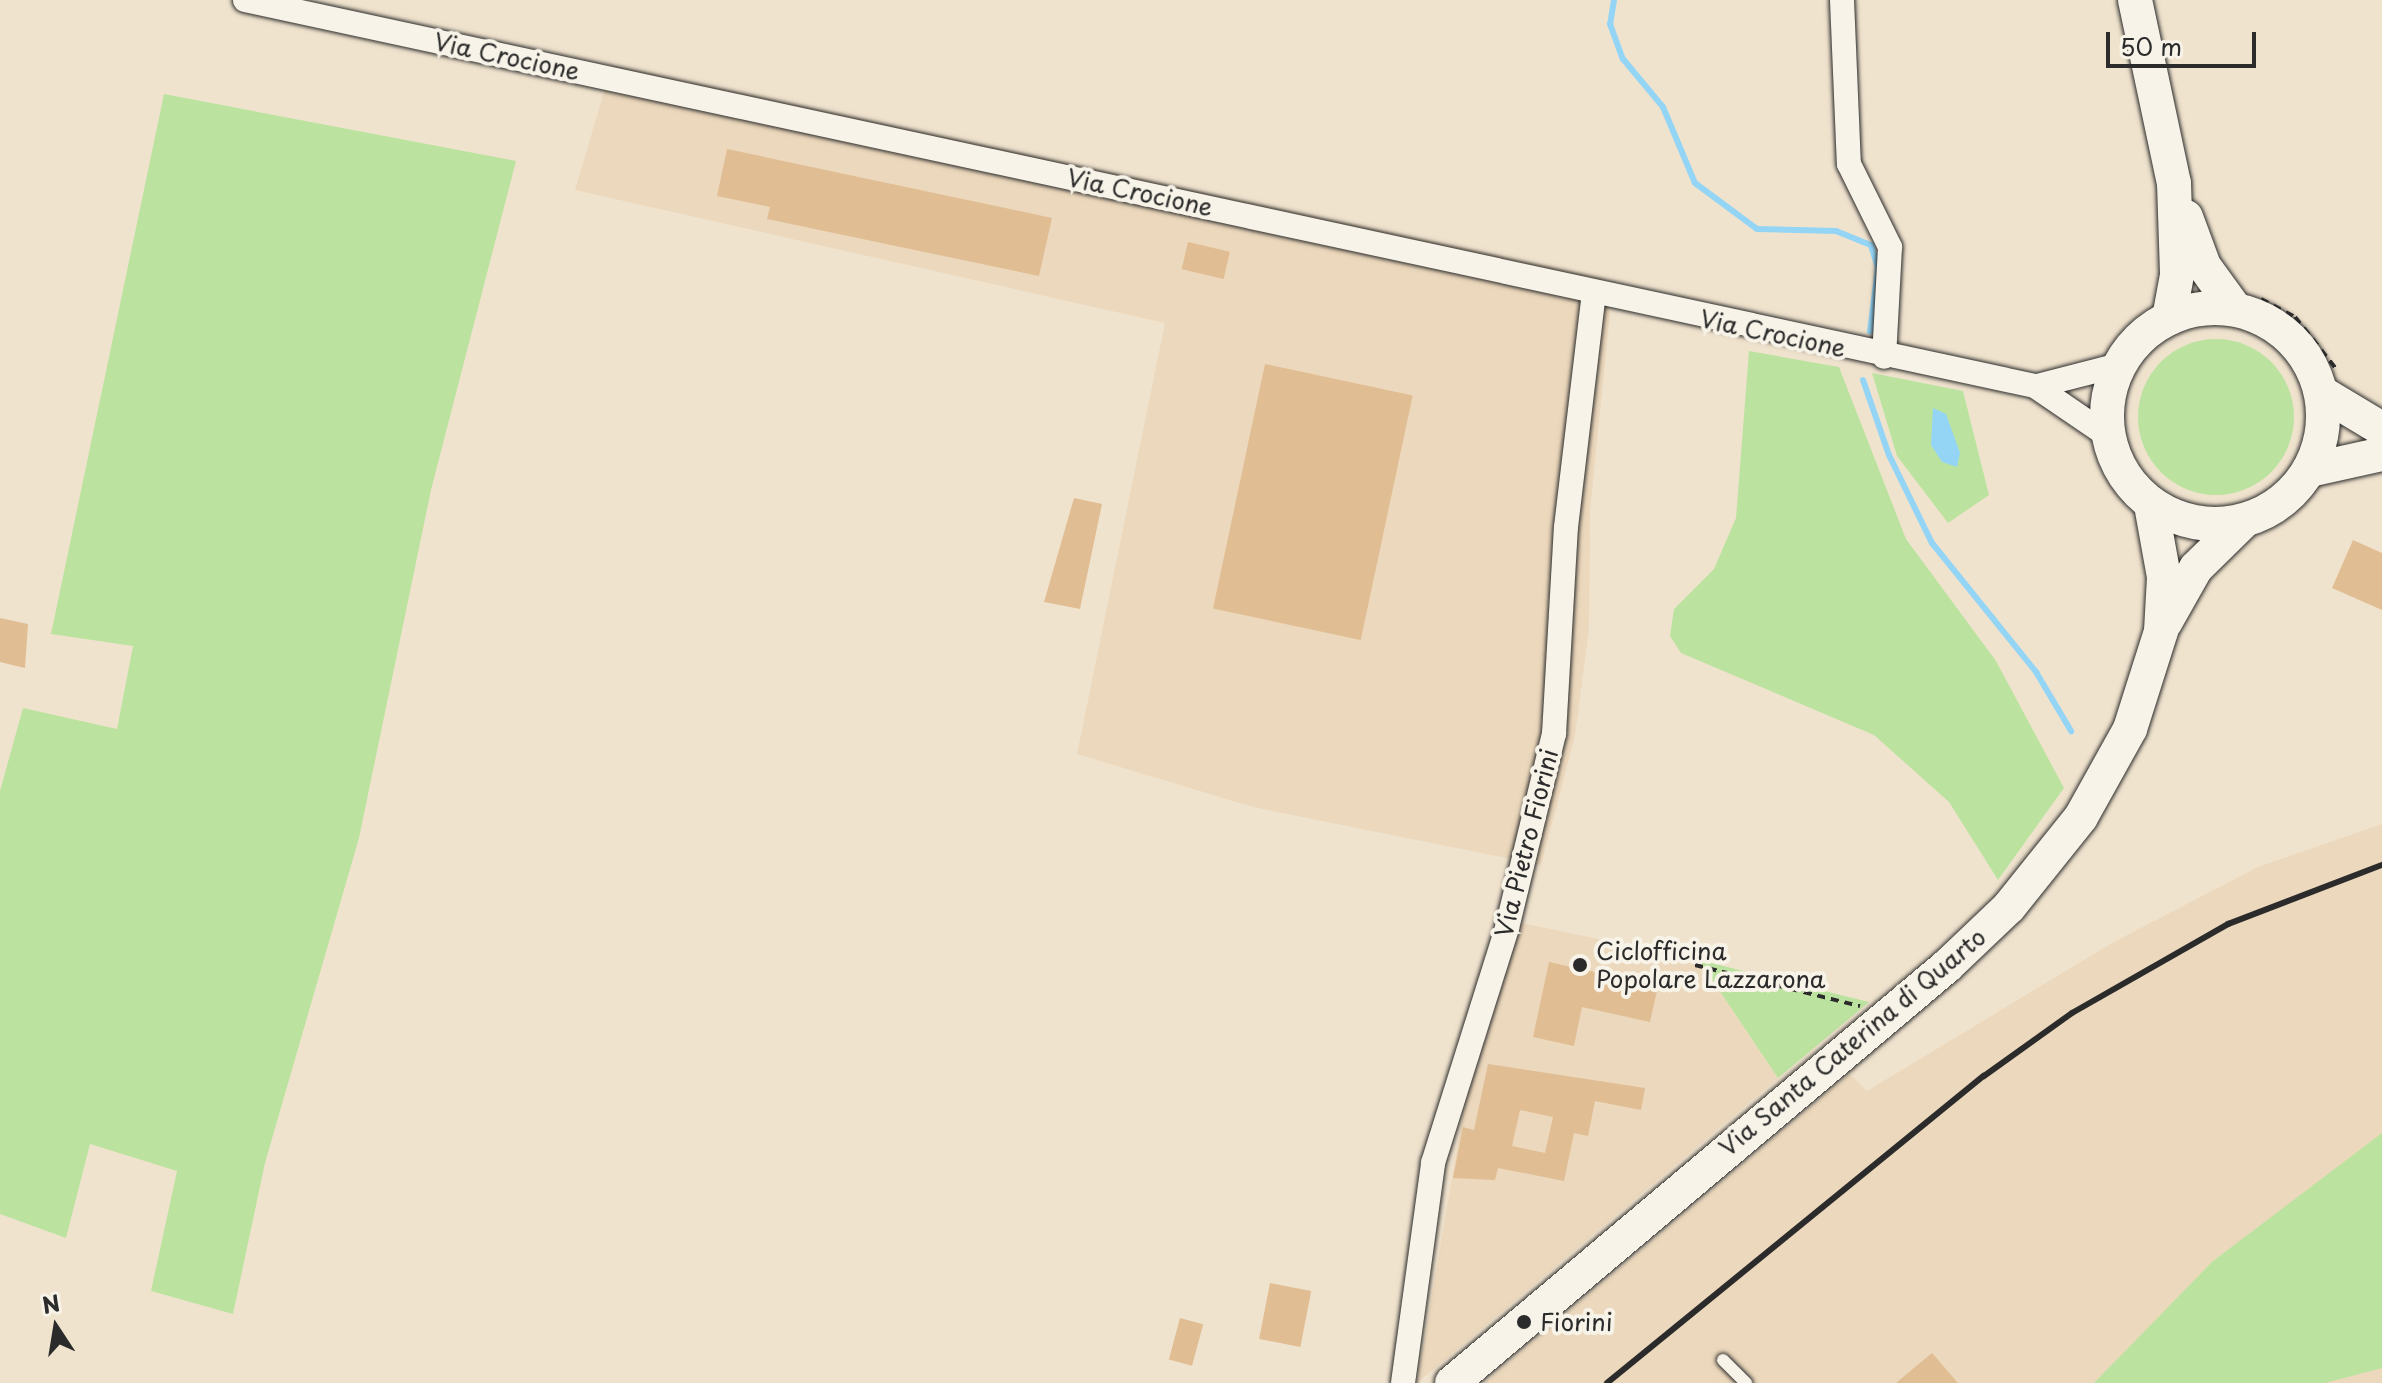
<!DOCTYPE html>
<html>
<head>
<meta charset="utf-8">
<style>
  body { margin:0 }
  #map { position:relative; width:2382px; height:1383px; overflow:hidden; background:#f0e3ce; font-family:"Playpen Sans",sans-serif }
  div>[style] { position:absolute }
  .built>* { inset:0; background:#ecd8bc }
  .green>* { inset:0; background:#bbe39f }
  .round { border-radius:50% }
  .water>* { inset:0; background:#94d5f6 }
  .stream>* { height:6px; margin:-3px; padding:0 3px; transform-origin:3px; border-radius:3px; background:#94d5f6 }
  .building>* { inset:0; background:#e1bd93; transform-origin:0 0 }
  .path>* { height:4px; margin-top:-2px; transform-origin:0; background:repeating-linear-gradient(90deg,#2b2b2b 0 8px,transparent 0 14px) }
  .roads { filter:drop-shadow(0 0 2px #2b2b2b) drop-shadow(0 0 2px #2b2b2b) }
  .lane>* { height:12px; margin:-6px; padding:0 6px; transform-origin:6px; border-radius:6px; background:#f7f3e8 }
  .street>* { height:24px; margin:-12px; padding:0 12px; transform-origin:12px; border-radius:12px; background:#f7f3e8 }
  .secondary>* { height:34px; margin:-17px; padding:0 17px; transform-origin:17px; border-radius:17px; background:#f7f3e8 }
  .secondary>.ring { margin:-17px; padding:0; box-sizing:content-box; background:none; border:34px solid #f7f3e8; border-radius:50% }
  .rail>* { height:6px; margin:-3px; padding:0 3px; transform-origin:3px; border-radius:3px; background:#2b2b2b }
  .dots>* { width:22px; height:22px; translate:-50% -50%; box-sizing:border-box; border:4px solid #f7f3e8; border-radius:50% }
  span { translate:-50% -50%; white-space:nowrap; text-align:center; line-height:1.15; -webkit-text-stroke:8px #f7f3e8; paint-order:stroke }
  .street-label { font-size:24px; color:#2b2b2b }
  .poi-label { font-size:24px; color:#2b2b2b }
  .left { translate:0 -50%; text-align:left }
  .north { position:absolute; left:16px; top:1287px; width:80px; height:80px; -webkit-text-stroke:6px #f7f3e8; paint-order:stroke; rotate:348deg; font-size:22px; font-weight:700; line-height:32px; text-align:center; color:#2b2b2b }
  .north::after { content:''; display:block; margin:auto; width:28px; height:36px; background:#2b2b2b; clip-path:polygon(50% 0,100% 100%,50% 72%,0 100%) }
  .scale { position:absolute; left:2106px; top:32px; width:150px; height:36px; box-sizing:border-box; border:4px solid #2b2b2b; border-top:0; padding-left:10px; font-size:24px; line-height:28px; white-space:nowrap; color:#2b2b2b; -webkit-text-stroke:6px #f7f3e8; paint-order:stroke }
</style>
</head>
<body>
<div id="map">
  <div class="built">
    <i style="clip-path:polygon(612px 65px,1604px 278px,1610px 313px,1590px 512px,1589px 629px,1575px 736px,1541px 865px,1253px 807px,1077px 754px,1165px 323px,575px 190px)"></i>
    <i style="clip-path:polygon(2382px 824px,2382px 1383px,1484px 1383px,1850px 1074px,1867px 1091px,2112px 943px,2258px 867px)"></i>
    <i style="clip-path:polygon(1521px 923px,1699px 960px,1778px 1078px,1417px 1383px,1473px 1055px)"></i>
  </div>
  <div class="green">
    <i style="clip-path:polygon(164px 94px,516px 161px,431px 490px,359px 838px,265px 1163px,233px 1314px,151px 1291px,177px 1171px,90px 1144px,66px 1238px,0 1214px,0 791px,23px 708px,117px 729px,133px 646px,51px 634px)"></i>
    <i class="round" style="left:2138px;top:339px;width:156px;height:156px"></i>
    <i style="clip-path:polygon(1749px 351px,1839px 367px,1906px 539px,1996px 661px,2064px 788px,1998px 880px,1949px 802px,1874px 735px,1681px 653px,1670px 636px,1674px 609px,1714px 569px,1736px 518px)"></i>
    <i style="clip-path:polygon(1872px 373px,1963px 391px,1989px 495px,1948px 523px,1897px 456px)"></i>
    <i style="clip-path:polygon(1699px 960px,1869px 1002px,1778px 1078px)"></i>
    <i style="clip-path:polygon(2382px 1133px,2382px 1368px,2325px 1383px,2094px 1383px,2213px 1261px)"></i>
  </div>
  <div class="water">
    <i style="clip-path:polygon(1933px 408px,1946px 414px,1960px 453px,1957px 467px,1942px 462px,1931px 445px)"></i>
  </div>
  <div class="stream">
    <i style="left:1614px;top:0;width:24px;rotate:99deg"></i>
    <i style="left:1610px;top:24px;width:37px;rotate:70deg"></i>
    <i style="left:1623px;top:59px;width:62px;rotate:50.2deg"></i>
    <i style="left:1663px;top:107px;width:82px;rotate:67.2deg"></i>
    <i style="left:1695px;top:183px;width:77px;rotate:36.6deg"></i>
    <i style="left:1757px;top:229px;width:79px;rotate:1.5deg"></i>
    <i style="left:1836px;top:231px;width:38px;rotate:22deg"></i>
    <i style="left:1871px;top:245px;width:24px;rotate:73deg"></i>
    <i style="left:1878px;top:268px;width:64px;rotate:97.2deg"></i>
    <i style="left:1863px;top:380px;width:79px;rotate:70.9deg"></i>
    <i style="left:1889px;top:455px;width:98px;rotate:64deg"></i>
    <i style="left:1932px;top:543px;width:166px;rotate:51.1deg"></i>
    <i style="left:2036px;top:672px;width:69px;rotate:59.3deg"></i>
  </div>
  <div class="building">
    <i style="clip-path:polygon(727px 149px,1052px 218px,1039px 276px,767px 219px,770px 207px,717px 196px)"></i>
    <i style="left:1188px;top:242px;width:43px;height:28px;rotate:13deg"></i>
    <i style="left:1265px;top:364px;width:151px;height:250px;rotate:12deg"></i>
    <i style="clip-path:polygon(1074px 498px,1102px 504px,1080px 609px,1044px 602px)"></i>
    <i style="clip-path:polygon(2353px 540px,2382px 553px,2382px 610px,2332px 588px)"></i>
    <i style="clip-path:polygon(0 618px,28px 624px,25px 668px,0 662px)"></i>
    <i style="clip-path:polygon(1549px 962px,1658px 986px,1650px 1022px,1582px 1007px,1574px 1046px,1533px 1037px)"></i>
    <i style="clip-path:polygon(evenodd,1488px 1064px,1645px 1088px,1641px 1110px,1595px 1101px,1588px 1136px,1574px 1133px,1564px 1181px,1498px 1168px,1495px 1180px,1453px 1178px,1463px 1127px,1474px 1130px,1488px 1064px,1520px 1110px,1553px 1117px,1545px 1153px,1512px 1146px,1520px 1110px)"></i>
    <i style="left:1270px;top:1283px;width:42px;height:57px;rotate:11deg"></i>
    <i style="left:1180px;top:1318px;width:24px;height:43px;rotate:15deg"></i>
    <i style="clip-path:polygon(1932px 1353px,1958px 1383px,1896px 1383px)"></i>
  </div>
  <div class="path">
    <i style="left:2261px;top:299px;width:38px;rotate:28deg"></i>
    <i style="left:2295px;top:317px;width:68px;rotate:51.6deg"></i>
    <i style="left:1695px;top:965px;width:170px;rotate:14deg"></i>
  </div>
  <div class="roads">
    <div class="lane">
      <i style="left:1723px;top:1360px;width:33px;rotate:45deg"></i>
    </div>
    <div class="street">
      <i style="left:245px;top:0;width:1831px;rotate:12.17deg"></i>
      <i style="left:2035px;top:386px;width:88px;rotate:34.4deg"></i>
      <i style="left:1842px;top:0;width:164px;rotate:87.6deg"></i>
      <i style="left:1849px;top:164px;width:93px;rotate:63.7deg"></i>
      <i style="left:1890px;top:247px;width:110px;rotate:93.1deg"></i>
      <i style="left:2037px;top:386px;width:85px;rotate:-14.4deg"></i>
      <i style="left:1403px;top:1383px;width:222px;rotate:-82.2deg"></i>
      <i style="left:1433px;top:1163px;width:246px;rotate:-72.5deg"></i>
      <i style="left:1507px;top:928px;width:200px;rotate:-76.4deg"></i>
      <i style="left:1554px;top:734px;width:207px;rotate:-86.7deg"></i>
      <i style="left:1566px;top:527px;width:237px;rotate:-83.2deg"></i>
    </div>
    <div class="secondary">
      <i style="left:2135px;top:0;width:187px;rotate:78deg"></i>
      <i style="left:2174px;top:183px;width:92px;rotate:88.1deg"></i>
      <i style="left:2177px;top:275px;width:44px;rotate:100.5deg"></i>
      <i style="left:2186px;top:217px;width:52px;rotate:69.8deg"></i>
      <i style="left:2204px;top:266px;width:54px;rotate:54deg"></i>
      <i class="ring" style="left:2107px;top:308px;width:182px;height:182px"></i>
      <i style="left:2322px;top:393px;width:70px;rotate:31deg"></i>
      <i style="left:2310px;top:470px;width:74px;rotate:-12.5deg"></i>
      <i style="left:2165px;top:623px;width:63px;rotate:-60.6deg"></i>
      <i style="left:2196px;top:568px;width:66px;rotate:-44.4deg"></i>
      <i style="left:1452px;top:1383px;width:647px;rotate:-40.11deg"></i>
      <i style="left:1947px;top:966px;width:86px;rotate:-43.6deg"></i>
      <i style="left:2009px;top:907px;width:115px;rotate:-51.3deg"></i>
      <i style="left:2081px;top:817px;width:101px;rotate:-60.9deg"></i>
      <i style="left:2130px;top:729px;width:103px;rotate:-72.4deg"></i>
      <i style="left:2161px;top:631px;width:54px;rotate:-86.8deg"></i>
      <i style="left:2164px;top:577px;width:73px;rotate:-100.2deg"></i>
    </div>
  </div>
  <div class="rail">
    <i style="left:1607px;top:1383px;width:486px;rotate:-39.2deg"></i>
    <i style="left:1984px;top:1076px;width:108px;rotate:-35.6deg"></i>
    <i style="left:2072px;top:1013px;width:180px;rotate:-29.7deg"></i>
    <i style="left:2228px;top:924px;width:165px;rotate:-21deg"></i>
  </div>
  <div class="dots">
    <i style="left:1580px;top:965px;background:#2b2b2b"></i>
    <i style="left:1524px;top:1322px;background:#2b2b2b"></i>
  </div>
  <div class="street-label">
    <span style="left:507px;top:56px;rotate:12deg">Via Crocione</span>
    <span style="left:1140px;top:192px;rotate:12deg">Via Crocione</span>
    <span style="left:1773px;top:333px;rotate:12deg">Via Crocione</span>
    <span style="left:1526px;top:843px;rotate:-76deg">Via Pietro Fiorini</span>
    <span style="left:1852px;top:1042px;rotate:-40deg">Via Santa Caterina di Quarto</span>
  </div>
  <div class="poi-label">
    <span class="left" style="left:1596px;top:965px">Ciclofficina<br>Popolare Lazzarona</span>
    <span class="left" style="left:1540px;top:1322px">Fiorini</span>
  </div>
  <div class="north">N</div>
  <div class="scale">50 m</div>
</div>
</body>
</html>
